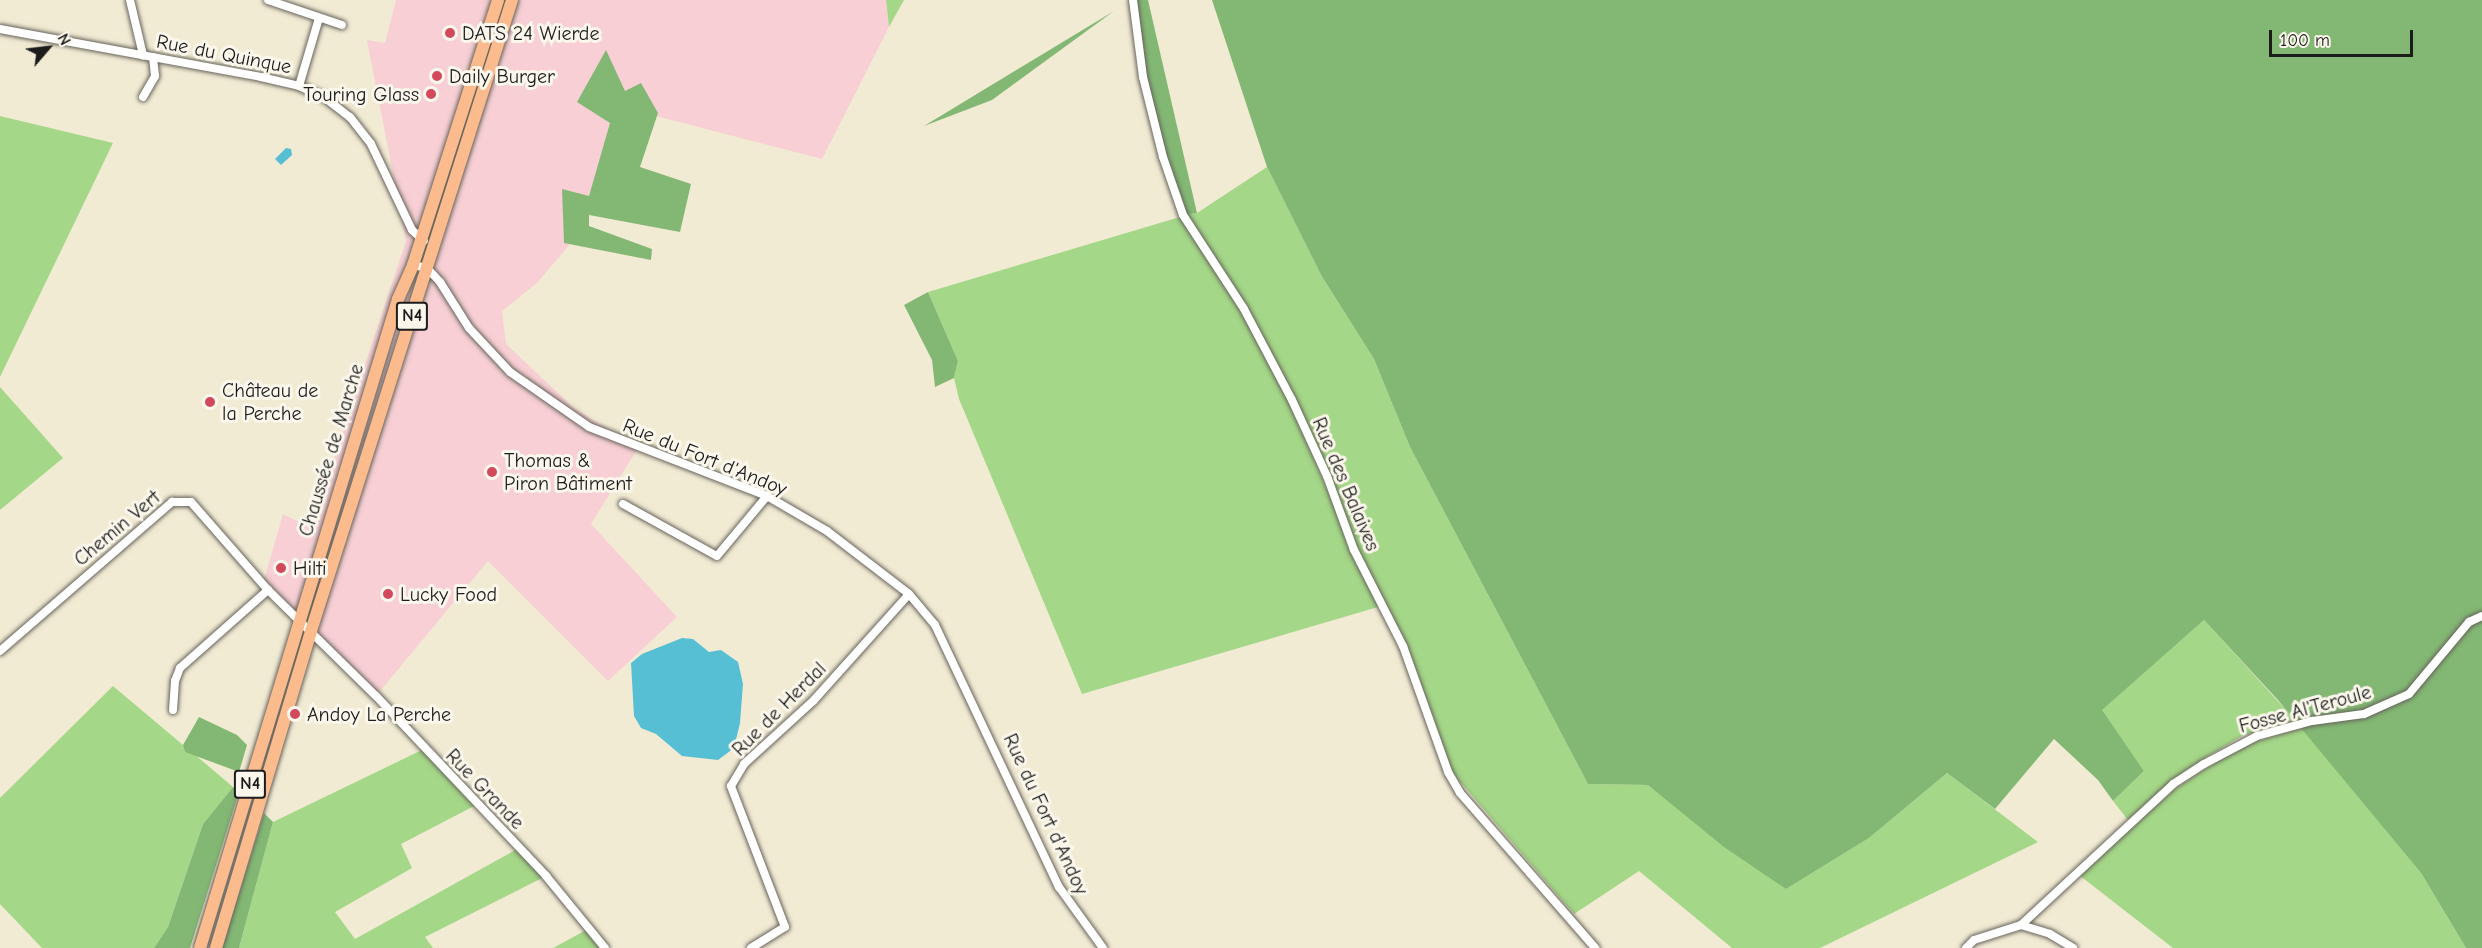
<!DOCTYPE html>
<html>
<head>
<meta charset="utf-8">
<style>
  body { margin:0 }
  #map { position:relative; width:2482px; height:948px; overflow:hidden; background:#f2ebd4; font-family:"Comic Neue",sans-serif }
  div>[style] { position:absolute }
  .built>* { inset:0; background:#f7cfd4 }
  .green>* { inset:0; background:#a4d787 }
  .forest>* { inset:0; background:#83b874 }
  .water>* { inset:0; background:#56bfd3 }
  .roads { filter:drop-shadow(0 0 2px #67645c) drop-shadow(0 0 2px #67645c) }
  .minor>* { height:8px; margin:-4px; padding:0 4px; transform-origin:4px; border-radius:4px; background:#fff }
  .primary>* { height:12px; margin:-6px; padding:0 6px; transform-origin:6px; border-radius:6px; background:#fbbb8d }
  .dots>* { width:16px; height:16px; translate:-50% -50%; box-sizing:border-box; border:3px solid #fbf7ec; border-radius:50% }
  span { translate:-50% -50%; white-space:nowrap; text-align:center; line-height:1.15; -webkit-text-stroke:6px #fbf7ec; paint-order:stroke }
  .shield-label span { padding:2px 4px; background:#fbf7ec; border:2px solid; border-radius:4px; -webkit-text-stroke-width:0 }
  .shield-label { font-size:18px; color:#1c1c1c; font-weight:700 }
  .poi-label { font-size:20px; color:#1c1c1c }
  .left { translate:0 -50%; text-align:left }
  .right { translate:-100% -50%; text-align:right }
  .street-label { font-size:20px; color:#1c1c1c }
  .north { position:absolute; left:18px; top:18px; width:60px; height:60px; -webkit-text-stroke:4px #fbf7ec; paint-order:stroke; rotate:62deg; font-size:16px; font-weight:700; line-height:24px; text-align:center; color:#1c1c1c }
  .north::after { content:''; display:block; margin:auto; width:21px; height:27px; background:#1c1c1c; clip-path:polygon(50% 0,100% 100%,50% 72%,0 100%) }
  .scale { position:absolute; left:2269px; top:30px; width:144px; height:27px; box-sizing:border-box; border:3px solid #1c1c1c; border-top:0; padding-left:8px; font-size:18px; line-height:21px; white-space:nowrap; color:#1c1c1c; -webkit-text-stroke:4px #fbf7ec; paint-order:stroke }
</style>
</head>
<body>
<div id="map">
  <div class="built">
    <i style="clip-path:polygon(396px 0,886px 0,889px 27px,822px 159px,629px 109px,570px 244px,538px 282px,502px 311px,506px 344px,574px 408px,638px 448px,591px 524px,677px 617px,608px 681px,488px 561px,376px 696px,264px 580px,283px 514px,311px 528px,406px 241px,367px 40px,385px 43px)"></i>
  </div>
  <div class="green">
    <i style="clip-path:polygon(886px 0,904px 0,889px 27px)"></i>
    <i style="clip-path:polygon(0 116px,113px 143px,0 377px)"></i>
    <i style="clip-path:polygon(1267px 167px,1321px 275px,1374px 359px,1410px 447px,1588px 784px,1648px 785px,1786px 889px,1869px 838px,1947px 773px,2038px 842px,1820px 948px,1732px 948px,1639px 871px,1574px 914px,1450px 770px,1406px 645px,1358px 549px,1246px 306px,1183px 215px,1197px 213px)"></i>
    <i style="clip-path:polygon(1180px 217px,1241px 310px,1289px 401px,1378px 607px,1082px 694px,959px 399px,954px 378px,958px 361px,928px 292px)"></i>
    <i style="clip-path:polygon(0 387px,63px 458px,0 510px)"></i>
    <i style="clip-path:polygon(2204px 620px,2295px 720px,2242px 736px,2208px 756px,2128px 820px,2113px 801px,2144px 771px,2101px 710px)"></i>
    <i style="clip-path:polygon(113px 686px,183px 745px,185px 752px,193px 753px,233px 787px,203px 824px,168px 927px,154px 948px,42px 948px,0 904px,0 798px)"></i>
    <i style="clip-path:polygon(2302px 728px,2421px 873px,2466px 948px,2173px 948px,2079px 875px,2176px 788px,2241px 746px)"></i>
    <i style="clip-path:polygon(424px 749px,478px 804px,401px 844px,412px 868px,335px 912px,355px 939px,519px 848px,546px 876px,425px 937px,433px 948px,239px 948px,273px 822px)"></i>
    <i style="clip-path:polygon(590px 928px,605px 948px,553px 948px)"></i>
  </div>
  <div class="forest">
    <i style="clip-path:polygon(1133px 0,1148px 0,1197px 213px,1183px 215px,1143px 77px)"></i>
    <i style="clip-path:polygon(1212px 0,2482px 0,2482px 948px,2466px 948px,2421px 873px,2277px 699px,2204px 620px,2102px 710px,2144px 771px,2113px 801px,2098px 780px,2054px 739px,1995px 809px,1947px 773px,1869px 838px,1786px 889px,1724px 847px,1648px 785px,1588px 784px,1410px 447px,1374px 359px,1321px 275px,1267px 167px)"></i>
    <i style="clip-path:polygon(1114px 11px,992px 100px,924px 126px)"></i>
    <i style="clip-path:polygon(606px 50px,625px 91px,641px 83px,658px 113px,640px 167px,691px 184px,680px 232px,589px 215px,589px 226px,652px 249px,651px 260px,564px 243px,562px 189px,589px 196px,610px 123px,577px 102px)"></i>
    <i style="clip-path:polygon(928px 292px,958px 361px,954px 378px,935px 387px,932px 360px,904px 305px)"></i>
    <i style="clip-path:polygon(199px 717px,237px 735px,247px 745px,239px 772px,185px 752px,183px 745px)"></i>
    <i style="clip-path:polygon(233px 787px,239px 792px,190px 948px,154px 948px,168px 927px,203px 824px)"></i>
    <i style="clip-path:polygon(264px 813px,273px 822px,239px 948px,222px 948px)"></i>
  </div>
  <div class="water">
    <i style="clip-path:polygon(286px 148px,291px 149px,292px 155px,281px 165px,275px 159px)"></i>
    <i style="clip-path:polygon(682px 638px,693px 639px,709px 652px,721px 650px,738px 662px,743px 684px,740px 723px,734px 748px,718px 760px,682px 756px,656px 734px,641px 728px,634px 716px,631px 663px,642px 654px)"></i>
  </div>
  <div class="roads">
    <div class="minor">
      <i style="left:130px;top:0;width:57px;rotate:76.7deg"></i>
      <i style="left:268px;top:0;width:78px;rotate:18.7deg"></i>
      <i style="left:1133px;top:0;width:78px;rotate:82.6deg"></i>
      <i style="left:1143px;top:77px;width:82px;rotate:76deg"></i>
      <i style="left:1163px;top:157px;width:61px;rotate:71deg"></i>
      <i style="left:1183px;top:215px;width:112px;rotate:57deg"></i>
      <i style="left:1244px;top:309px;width:103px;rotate:62.2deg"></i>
      <i style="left:1292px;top:400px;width:84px;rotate:65.3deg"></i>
      <i style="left:1327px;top:476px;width:79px;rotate:70deg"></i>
      <i style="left:1354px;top:550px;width:108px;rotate:63deg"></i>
      <i style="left:1403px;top:646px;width:134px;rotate:70.3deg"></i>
      <i style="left:1448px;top:772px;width:24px;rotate:60deg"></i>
      <i style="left:1460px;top:793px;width:206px;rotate:48.9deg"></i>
      <i style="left:0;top:29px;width:265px;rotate:10.4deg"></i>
      <i style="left:261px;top:77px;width:39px;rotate:13deg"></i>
      <i style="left:299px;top:86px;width:27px;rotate:24deg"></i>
      <i style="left:324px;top:97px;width:33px;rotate:38deg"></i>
      <i style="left:350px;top:117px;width:34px;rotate:52deg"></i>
      <i style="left:371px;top:144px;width:95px;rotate:64.5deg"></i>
      <i style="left:412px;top:230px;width:16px;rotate:43deg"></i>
      <i style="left:299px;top:86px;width:71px;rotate:-73.6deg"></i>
      <i style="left:143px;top:97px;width:24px;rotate:-60deg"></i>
      <i style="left:155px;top:76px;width:19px;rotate:-96deg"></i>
      <i style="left:413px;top:265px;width:14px;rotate:12deg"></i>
      <i style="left:427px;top:268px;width:19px;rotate:47deg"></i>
      <i style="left:440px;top:282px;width:54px;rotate:57.8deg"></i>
      <i style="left:469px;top:328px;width:60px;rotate:47deg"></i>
      <i style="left:510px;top:372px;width:96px;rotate:34.8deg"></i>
      <i style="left:589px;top:427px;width:191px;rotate:21.2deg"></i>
      <i style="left:767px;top:496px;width:69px;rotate:30.3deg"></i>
      <i style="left:827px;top:531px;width:103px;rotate:37.5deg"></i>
      <i style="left:909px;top:594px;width:40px;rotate:50deg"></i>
      <i style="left:935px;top:625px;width:290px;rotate:64.7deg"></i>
      <i style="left:1059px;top:887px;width:75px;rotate:54.2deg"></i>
      <i style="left:623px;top:504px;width:107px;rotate:29deg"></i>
      <i style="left:717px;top:556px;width:78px;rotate:-50.2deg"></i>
      <i style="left:0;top:651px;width:228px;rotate:-40.9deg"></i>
      <i style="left:172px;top:502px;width:19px"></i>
      <i style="left:191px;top:502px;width:117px;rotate:48.8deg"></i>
      <i style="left:268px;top:590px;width:151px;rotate:44.5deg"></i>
      <i style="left:376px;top:696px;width:248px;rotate:46.6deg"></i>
      <i style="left:546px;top:876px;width:93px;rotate:50.7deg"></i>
      <i style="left:173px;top:710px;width:29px;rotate:-86deg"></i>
      <i style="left:175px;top:681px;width:14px;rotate:-69deg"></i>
      <i style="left:180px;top:668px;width:118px;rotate:-41.6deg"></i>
      <i style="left:2021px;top:925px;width:207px;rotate:-42.8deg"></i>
      <i style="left:2173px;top:784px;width:37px;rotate:-33deg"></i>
      <i style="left:2204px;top:764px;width:60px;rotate:-27.8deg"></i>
      <i style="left:2257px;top:736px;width:57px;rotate:-15.3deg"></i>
      <i style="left:2312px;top:721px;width:52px;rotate:-7.7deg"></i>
      <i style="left:2364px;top:714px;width:49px;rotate:-24deg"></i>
      <i style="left:2409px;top:694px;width:94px;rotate:-50.2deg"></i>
      <i style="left:2469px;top:622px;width:14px;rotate:-25deg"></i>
      <i style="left:751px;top:948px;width:40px;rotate:-32deg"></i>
      <i style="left:785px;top:927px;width:151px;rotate:-111deg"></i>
      <i style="left:731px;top:786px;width:26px;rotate:-59deg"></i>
      <i style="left:744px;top:764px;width:95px;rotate:-42.4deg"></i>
      <i style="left:814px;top:700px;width:142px;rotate:-48.1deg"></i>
      <i style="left:1966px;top:948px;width:11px;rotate:-45deg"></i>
      <i style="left:1974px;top:940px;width:49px;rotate:-17.7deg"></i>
      <i style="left:2021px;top:925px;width:30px;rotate:17deg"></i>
      <i style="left:2050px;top:934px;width:27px;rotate:31deg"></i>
    </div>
    <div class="primary">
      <i style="left:200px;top:948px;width:679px;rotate:-73.03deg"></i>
      <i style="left:398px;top:299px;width:37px;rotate:-66deg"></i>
      <i style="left:413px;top:265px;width:278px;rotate:-72.2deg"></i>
      <i style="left:216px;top:948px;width:331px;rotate:-73.3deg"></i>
      <i style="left:311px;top:631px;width:662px;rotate:-72.33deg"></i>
    </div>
  </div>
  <div class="dots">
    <i style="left:450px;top:33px;background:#d1495b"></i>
    <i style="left:437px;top:76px;background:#d1495b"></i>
    <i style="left:431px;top:94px;background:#d1495b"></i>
    <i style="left:210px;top:402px;background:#d1495b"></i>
    <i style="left:492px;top:472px;background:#d1495b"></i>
    <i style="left:281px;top:568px;background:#d1495b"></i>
    <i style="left:388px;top:594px;background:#d1495b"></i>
    <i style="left:295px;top:714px;background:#d1495b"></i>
  </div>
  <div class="shield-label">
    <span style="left:412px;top:316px">N4</span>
    <span style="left:250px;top:784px">N4</span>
  </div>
  <div class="poi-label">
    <span class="left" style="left:462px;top:33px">DATS 24 Wierde</span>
    <span class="left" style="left:449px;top:76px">Daily Burger</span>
    <span class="right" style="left:419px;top:94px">Touring Glass</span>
    <span class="left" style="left:222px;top:402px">Château de<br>la Perche</span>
    <span class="left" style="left:504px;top:472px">Thomas &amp;<br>Piron Bâtiment</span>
    <span class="left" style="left:293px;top:568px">Hilti</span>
    <span class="left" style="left:400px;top:594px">Lucky Food</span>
    <span class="left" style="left:307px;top:714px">Andoy La Perche</span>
  </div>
  <div class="street-label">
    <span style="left:224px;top:54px;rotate:11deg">Rue du Quinque</span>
    <span style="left:331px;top:450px;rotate:-73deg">Chaussée de Marche</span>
    <span style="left:705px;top:457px;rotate:22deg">Rue du Fort d'Andoy</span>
    <span style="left:1346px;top:484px;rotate:67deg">Rue des Balaives</span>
    <span style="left:117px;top:528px;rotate:-40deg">Chemin Vert</span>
    <span style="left:779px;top:709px;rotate:-45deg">Rue de Herdal</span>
    <span style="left:2305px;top:709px;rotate:-15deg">Fosse Al'Teroule</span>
    <span style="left:485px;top:789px;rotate:46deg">Rue Grande</span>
    <span style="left:1046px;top:814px;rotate:65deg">Rue du Fort d'Andoy</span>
  </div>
  <div class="north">N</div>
  <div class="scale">100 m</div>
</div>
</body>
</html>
